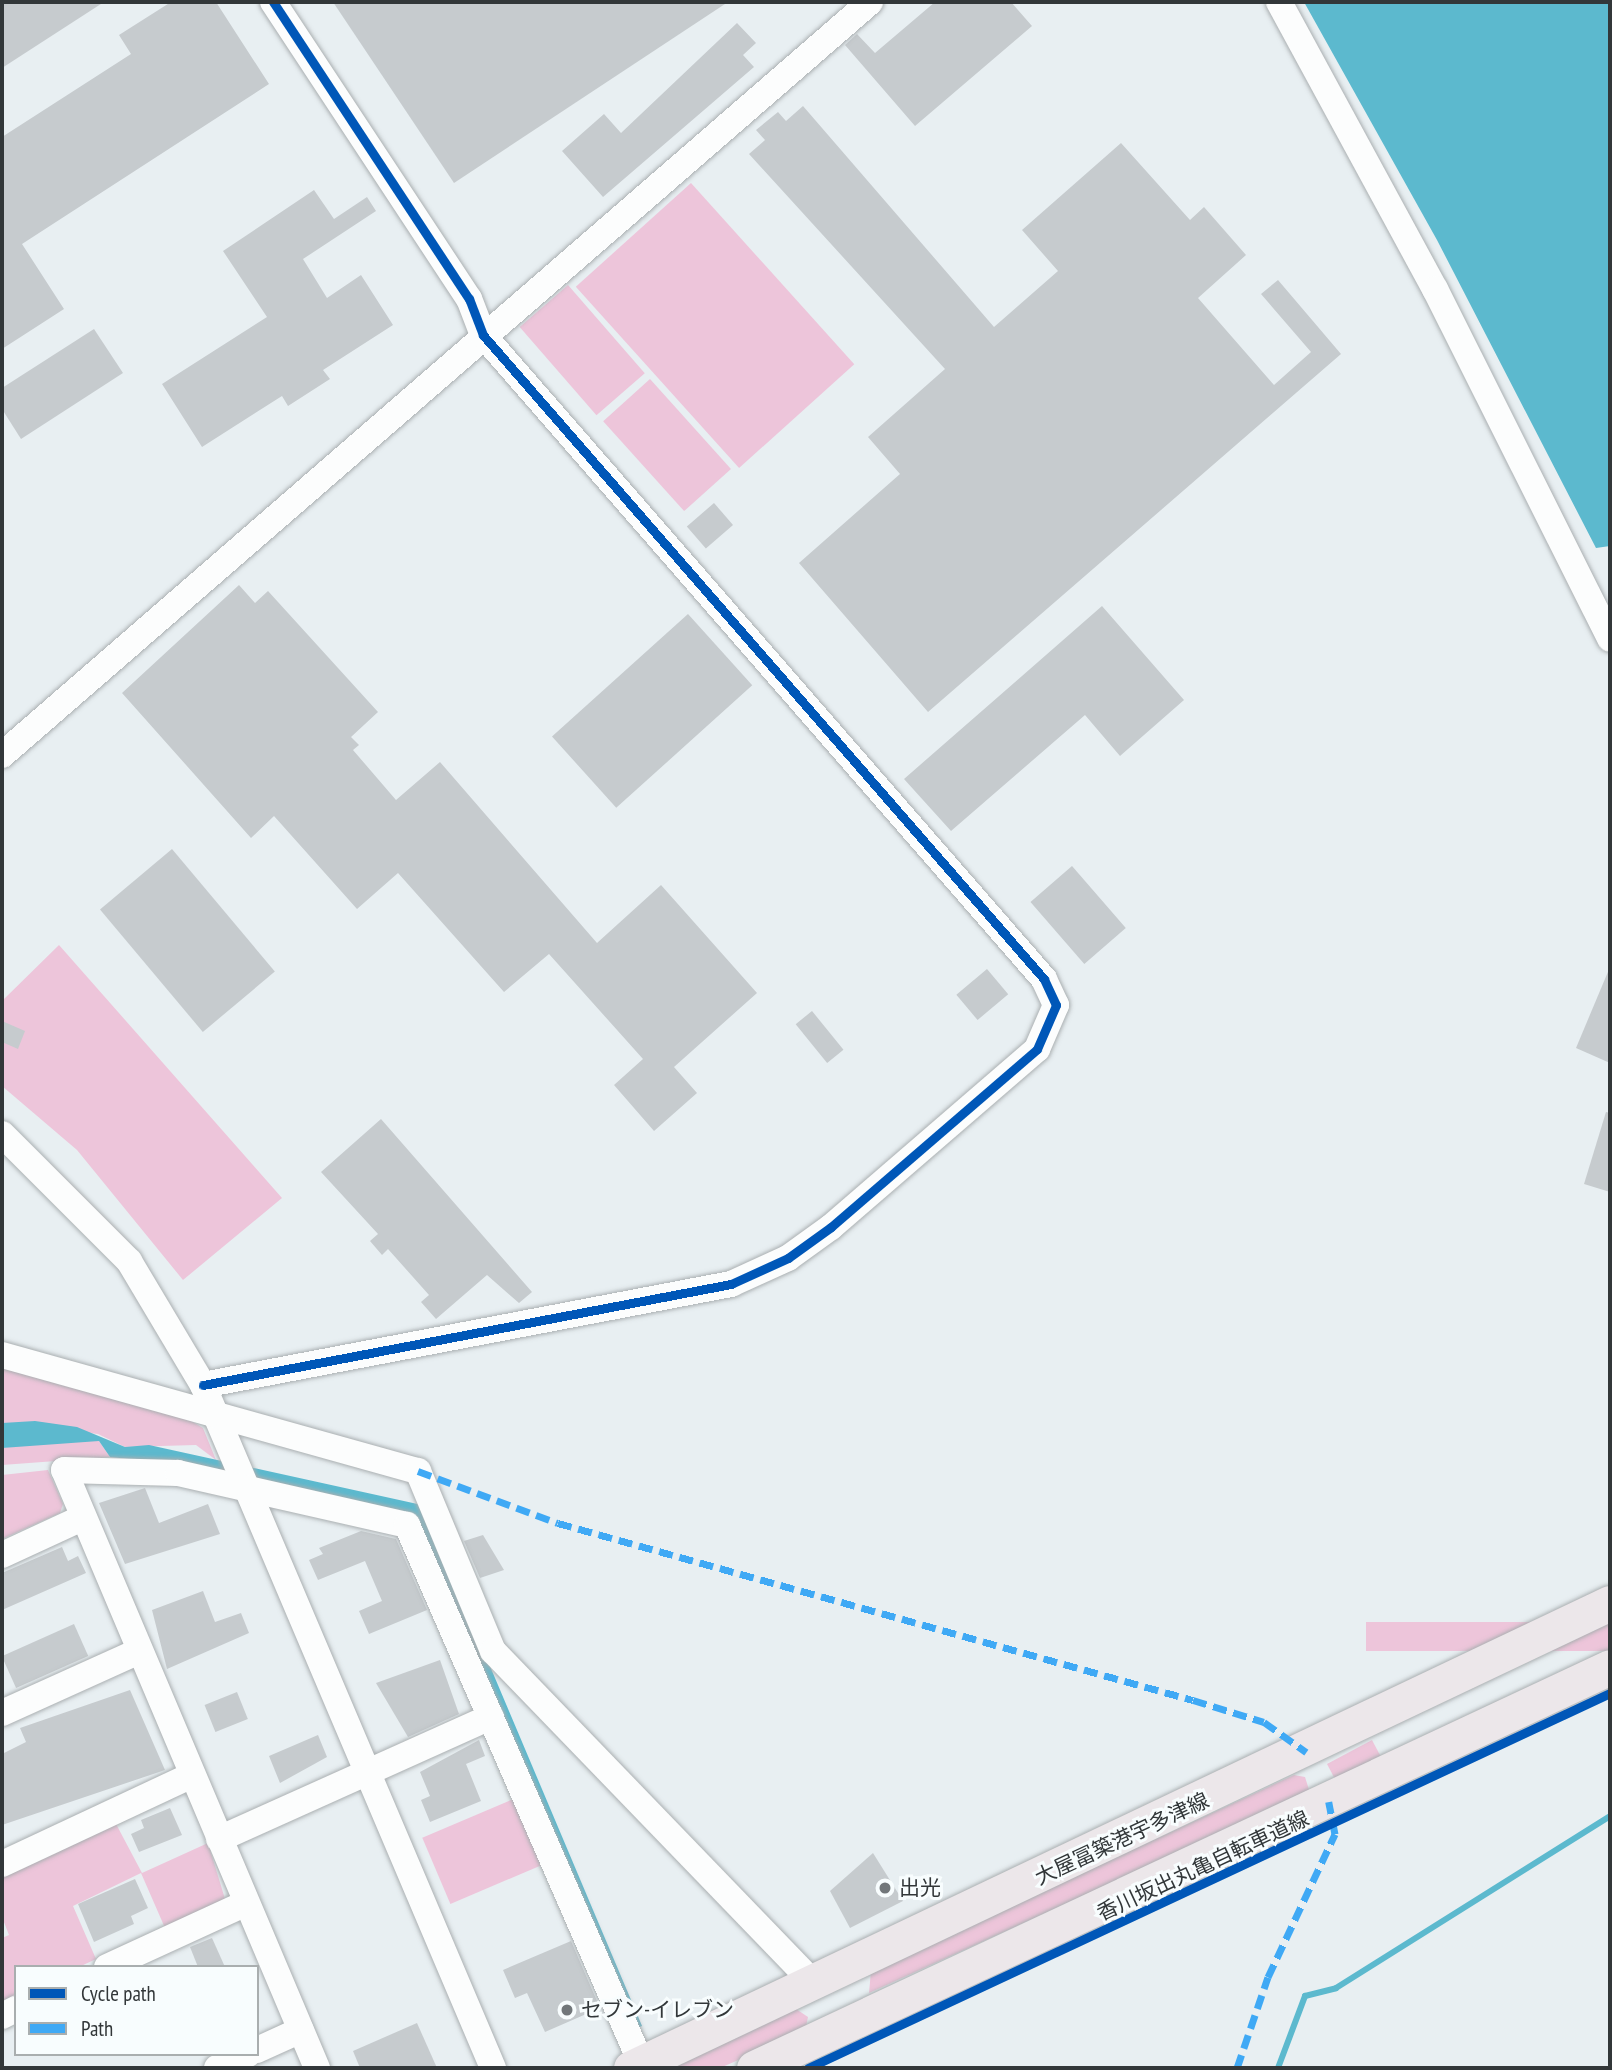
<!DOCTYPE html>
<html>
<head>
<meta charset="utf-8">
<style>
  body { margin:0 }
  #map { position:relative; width:1612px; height:2070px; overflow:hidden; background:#e8eff2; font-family:"PT Sans Narrow","Noto Sans JP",sans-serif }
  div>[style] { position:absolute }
  .green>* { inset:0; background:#edc5da; transform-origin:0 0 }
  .water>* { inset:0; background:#5cb9ce }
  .stream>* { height:6px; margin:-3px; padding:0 3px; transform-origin:3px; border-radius:3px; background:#5cb9ce }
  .building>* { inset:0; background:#c6cbce; transform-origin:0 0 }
  .roads { filter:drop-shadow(0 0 2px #aaafb1) drop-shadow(0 0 2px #aaafb1) }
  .minor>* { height:26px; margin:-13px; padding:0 13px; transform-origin:13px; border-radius:13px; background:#fcfdfd }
  .major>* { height:35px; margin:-17.5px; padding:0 17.5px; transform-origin:17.5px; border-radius:17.5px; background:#ece7ea }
  .quiet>* { height:7px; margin-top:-3.5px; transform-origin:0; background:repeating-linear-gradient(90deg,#3fa9f5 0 14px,transparent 0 21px) }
  .cycleway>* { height:9px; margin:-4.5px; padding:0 4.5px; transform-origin:4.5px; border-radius:4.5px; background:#0057b8 }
  .dots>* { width:19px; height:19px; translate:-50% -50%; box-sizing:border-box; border:4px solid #f8fdfe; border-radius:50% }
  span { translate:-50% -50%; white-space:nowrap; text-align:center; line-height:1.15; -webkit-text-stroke:6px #f8fdfe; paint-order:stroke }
  .street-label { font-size:21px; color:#323739 }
  .poi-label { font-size:21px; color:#323739 }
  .left { translate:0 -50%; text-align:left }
  .frame { position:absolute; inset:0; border:4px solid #323739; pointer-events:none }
  .legend { position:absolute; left:14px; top:1965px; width:245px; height:91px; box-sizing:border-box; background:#f8fdfe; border:2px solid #a9aeaf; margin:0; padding:9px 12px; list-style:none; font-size:21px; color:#323739 }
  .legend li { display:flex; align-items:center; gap:14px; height:35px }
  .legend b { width:35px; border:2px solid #a9aeaf }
</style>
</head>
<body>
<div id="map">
  <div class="green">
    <i style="left:691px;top:183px;width:244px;height:155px;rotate:48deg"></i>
    <i style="left:568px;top:285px;width:117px;height:64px;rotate:49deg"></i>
    <i style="left:650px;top:379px;width:121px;height:63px;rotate:48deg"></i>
    <i style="clip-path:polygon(59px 945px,282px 1198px,183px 1280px,77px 1150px,2px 1086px,2px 1001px)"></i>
    <i style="clip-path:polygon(2px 1367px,186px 1418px,203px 1428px,216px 1460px,196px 1445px,125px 1447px,98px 1434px,2px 1423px)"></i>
    <i style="clip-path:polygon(48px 1440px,99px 1441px,110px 1457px,2px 1465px,2px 1448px)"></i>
    <i style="clip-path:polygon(48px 1470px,63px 1504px,60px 1513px,2px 1539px,2px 1475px)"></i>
    <i style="left:1610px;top:1622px;width:29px;height:244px;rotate:90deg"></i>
    <i style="left:1372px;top:1740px;width:24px;height:51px;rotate:62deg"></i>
    <i style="clip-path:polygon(1294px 1775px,1305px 1777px,1310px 1793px,869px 1993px,871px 1971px)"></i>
    <i style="left:518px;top:1797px;width:72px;height:104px;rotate:67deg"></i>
    <i style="clip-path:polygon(115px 1822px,142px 1873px,208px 1843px,225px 1899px,165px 1928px,141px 1873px,73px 1906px,96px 1959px,79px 1967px,16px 1967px,16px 1996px,2px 2002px,2px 1938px,9px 1935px,2px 1917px,2px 1874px)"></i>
    <i style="clip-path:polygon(793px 2007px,808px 2017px,805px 2031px,720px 2068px,661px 2068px)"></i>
  </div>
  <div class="water">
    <i style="clip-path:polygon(1304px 2px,1610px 2px,1610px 546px,1596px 548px,1437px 240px)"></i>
    <i style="clip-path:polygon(35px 1421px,77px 1427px,125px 1447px,149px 1445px,422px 1505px,642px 2026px,635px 2029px,422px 1528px,196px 1466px,110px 1457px,99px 1441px,2px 1448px,2px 1423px)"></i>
  </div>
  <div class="stream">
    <i style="left:1278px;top:2068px;width:77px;rotate:-69.4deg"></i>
    <i style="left:1305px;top:1996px;width:32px;rotate:-14deg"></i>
    <i style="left:1336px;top:1988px;width:324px;rotate:-32.1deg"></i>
  </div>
  <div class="building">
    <i style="clip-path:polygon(2px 2px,104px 2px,2px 68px)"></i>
    <i style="clip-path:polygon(171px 2px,216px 2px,269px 84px,22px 244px,64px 309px,2px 349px,2px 137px,131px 54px,119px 35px)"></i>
    <i style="clip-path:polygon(333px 2px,728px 2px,454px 183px)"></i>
    <i style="clip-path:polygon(935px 2px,1011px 2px,1032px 26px,915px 126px,845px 45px,857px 34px,875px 53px)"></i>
    <i style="clip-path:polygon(737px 23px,756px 43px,743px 55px,754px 67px,603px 197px,562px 151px,604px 114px,621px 133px)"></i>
    <i style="clip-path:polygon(803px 106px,994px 327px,1058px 271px,1022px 230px,1121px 143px,1190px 220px,1204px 207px,1246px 255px,1198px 298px,1274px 385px,1311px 352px,1261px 294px,1278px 280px,1341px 354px,928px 712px,799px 563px,900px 474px,868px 437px,945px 369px,749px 154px,765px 140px,756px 130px,778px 112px,786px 121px)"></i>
    <i style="clip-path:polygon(314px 190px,334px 219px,367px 197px,376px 211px,303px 259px,327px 298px,361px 275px,393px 325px,323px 370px,330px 379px,288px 406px,282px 396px,202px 447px,162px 384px,267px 317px,223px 251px)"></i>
    <i style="clip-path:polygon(94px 329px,123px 373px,21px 439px,2px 409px,2px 388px)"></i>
    <i style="left:714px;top:503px;width:29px;height:36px;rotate:49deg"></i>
    <i style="clip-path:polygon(239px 585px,255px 603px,268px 591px,378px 712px,351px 737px,359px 745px,353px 750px,396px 800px,440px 762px,597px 943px,661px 885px,757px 993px,674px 1067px,697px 1093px,654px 1131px,614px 1085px,643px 1059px,549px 954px,504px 992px,398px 873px,357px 909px,274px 816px,251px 838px,122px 693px)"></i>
    <i style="clip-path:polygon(1102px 606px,1184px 700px,1120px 756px,1085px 715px,951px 831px,904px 779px)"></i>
    <i style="left:688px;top:614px;width:96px;height:183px;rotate:48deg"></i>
    <i style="left:172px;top:849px;width:160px;height:94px;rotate:50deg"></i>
    <i style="left:1072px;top:866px;width:82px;height:55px;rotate:49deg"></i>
    <i style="clip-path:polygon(1610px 967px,1610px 1063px,1576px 1048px)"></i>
    <i style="left:987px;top:969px;width:33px;height:40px;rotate:50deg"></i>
    <i style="left:812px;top:1011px;width:50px;height:21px;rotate:51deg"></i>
    <i style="clip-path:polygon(2px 1021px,25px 1031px,18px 1049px,2px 1042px)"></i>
    <i style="clip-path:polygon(1606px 1112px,1610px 1113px,1610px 1192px,1584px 1184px)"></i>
    <i style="clip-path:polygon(381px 1119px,532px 1292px,519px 1303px,487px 1275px,436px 1319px,421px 1302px,429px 1295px,388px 1249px,382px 1255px,370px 1241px,378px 1234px,321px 1172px)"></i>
    <i style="clip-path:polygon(145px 1488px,159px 1523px,208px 1504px,220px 1534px,125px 1564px,99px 1503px)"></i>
    <i style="clip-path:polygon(361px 1531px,396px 1539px,427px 1610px,369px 1634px,359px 1611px,382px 1601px,365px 1561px,318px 1580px,309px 1560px,323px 1554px,319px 1548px)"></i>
    <i style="clip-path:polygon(483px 1535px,504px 1570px,480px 1578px,464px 1541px)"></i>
    <i style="clip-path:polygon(62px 1547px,68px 1561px,78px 1556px,86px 1573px,2px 1610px,2px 1573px)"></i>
    <i style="clip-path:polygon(203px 1591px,215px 1622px,241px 1613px,249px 1633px,167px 1669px,152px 1610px)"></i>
    <i style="left:74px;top:1624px;width:35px;height:79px;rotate:66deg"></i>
    <i style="clip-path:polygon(440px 1660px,459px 1714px,408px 1737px,376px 1683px)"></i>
    <i style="clip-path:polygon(130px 1690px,165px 1770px,2px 1825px,2px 1754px,26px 1742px,20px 1728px)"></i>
    <i style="left:237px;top:1692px;width:29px;height:35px;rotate:68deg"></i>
    <i style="clip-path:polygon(318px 1735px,327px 1757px,280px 1783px,269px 1756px)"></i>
    <i style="clip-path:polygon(479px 1740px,485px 1756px,466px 1764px,481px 1801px,430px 1822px,421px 1800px,430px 1796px,420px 1772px)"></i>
    <i style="clip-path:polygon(170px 1808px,182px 1835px,139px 1852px,131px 1834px,144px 1828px,141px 1820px)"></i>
    <i style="clip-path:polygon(873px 1853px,903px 1901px,850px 1928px,830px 1891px)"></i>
    <i style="clip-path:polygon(135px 1879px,148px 1908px,131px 1916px,134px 1924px,94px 1942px,78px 1904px)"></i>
    <i style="clip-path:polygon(212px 1938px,225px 1967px,198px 1967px,190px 1947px)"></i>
    <i style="clip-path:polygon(571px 1941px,600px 2008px,545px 2032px,527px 1993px,515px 1998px,503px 1970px)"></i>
    <i style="clip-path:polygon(417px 2023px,437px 2068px,360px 2068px,353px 2051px)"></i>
  </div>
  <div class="roads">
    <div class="minor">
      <i style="left:1279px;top:2px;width:327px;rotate:61.5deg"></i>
      <i style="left:1435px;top:289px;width:391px;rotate:63.4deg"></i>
      <i style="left:2px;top:755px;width:1149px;rotate:-40.94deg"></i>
      <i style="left:2px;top:1134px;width:180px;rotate:45deg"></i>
      <i style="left:129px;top:1261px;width:144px;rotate:59.2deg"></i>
      <i style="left:203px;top:1385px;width:742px;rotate:66.99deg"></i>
      <i style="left:2px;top:1355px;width:432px;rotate:15.6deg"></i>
      <i style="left:418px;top:1471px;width:195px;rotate:67.4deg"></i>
      <i style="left:493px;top:1651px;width:462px;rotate:46deg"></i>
      <i style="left:203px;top:1385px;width:538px;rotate:-10.83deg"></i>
      <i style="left:731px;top:1284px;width:63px;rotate:-24.5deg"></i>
      <i style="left:788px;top:1258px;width:53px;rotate:-35.8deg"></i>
      <i style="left:831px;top:1227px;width:272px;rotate:-40.8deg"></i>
      <i style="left:1037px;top:1049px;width:48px;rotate:-66.6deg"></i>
      <i style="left:1056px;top:1005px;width:29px;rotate:-115deg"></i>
      <i style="left:1044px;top:979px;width:854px;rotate:-131.06deg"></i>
      <i style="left:483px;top:335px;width:39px;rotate:-111deg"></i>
      <i style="left:469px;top:299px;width:356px;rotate:-123.4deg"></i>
      <i style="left:2px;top:1555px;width:88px;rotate:-24.8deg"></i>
      <i style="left:2px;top:1713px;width:150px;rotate:-24.3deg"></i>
      <i style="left:219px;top:1839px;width:298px;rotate:-24.2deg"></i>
      <i style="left:2px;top:1864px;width:210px;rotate:-25.1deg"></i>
      <i style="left:107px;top:1967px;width:153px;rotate:-24.7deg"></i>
      <i style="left:2px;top:2016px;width:16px;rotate:-27deg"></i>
      <i style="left:257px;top:2050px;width:48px;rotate:-24.4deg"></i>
      <i style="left:217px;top:2068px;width:34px;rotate:-24deg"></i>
      <i style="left:317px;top:2068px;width:649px;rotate:-112.93deg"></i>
      <i style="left:64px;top:1470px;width:114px;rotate:1.5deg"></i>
      <i style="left:178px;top:1473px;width:235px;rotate:12.8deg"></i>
      <i style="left:407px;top:1525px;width:587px;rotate:66.49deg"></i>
    </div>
    <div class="major">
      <i style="left:631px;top:2068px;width:1084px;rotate:-25.41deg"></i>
      <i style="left:754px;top:2068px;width:945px;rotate:-25.1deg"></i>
    </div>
  </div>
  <div class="quiet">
    <i style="left:418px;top:1471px;width:149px;rotate:20.4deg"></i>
    <i style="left:558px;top:1523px;width:659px;rotate:15.58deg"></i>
    <i style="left:1193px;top:1700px;width:74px;rotate:17.2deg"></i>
    <i style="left:1264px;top:1722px;width:52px;rotate:35.5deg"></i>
    <i style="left:1237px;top:2068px;width:96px;rotate:-71.2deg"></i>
    <i style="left:1268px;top:1977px;width:158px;rotate:-64.9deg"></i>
    <i style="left:1335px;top:1834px;width:33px;rotate:-101deg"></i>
  </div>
  <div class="cycleway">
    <i style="left:203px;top:1385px;width:538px;rotate:-10.83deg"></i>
    <i style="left:731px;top:1284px;width:63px;rotate:-24.5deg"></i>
    <i style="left:788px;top:1258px;width:53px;rotate:-35.8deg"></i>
    <i style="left:831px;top:1227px;width:272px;rotate:-40.8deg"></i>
    <i style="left:1037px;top:1049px;width:48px;rotate:-66.6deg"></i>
    <i style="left:1056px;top:1005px;width:29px;rotate:-115deg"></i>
    <i style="left:1044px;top:979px;width:854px;rotate:-131.06deg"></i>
    <i style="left:483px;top:335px;width:39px;rotate:-111deg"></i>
    <i style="left:469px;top:299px;width:356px;rotate:-123.4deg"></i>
    <i style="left:808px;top:2068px;width:885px;rotate:-25.06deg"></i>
  </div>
  <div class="dots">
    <i style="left:885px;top:1888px;background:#72777a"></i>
    <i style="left:567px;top:2010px;background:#72777a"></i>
  </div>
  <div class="street-label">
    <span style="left:1122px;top:1839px;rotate:-25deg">大屋冨築港宇多津線</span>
    <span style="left:1203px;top:1866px;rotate:-25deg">香川坂出丸亀自転車道線</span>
  </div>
  <div class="poi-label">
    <span class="left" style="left:899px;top:1888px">出光</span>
    <span class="left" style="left:581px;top:2010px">セブン-イレブン</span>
  </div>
  <div class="frame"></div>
  <ul class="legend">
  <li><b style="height:9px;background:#0057b8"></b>Cycle path</li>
  <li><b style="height:9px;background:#3fa9f5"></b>Path</li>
  </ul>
</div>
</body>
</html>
